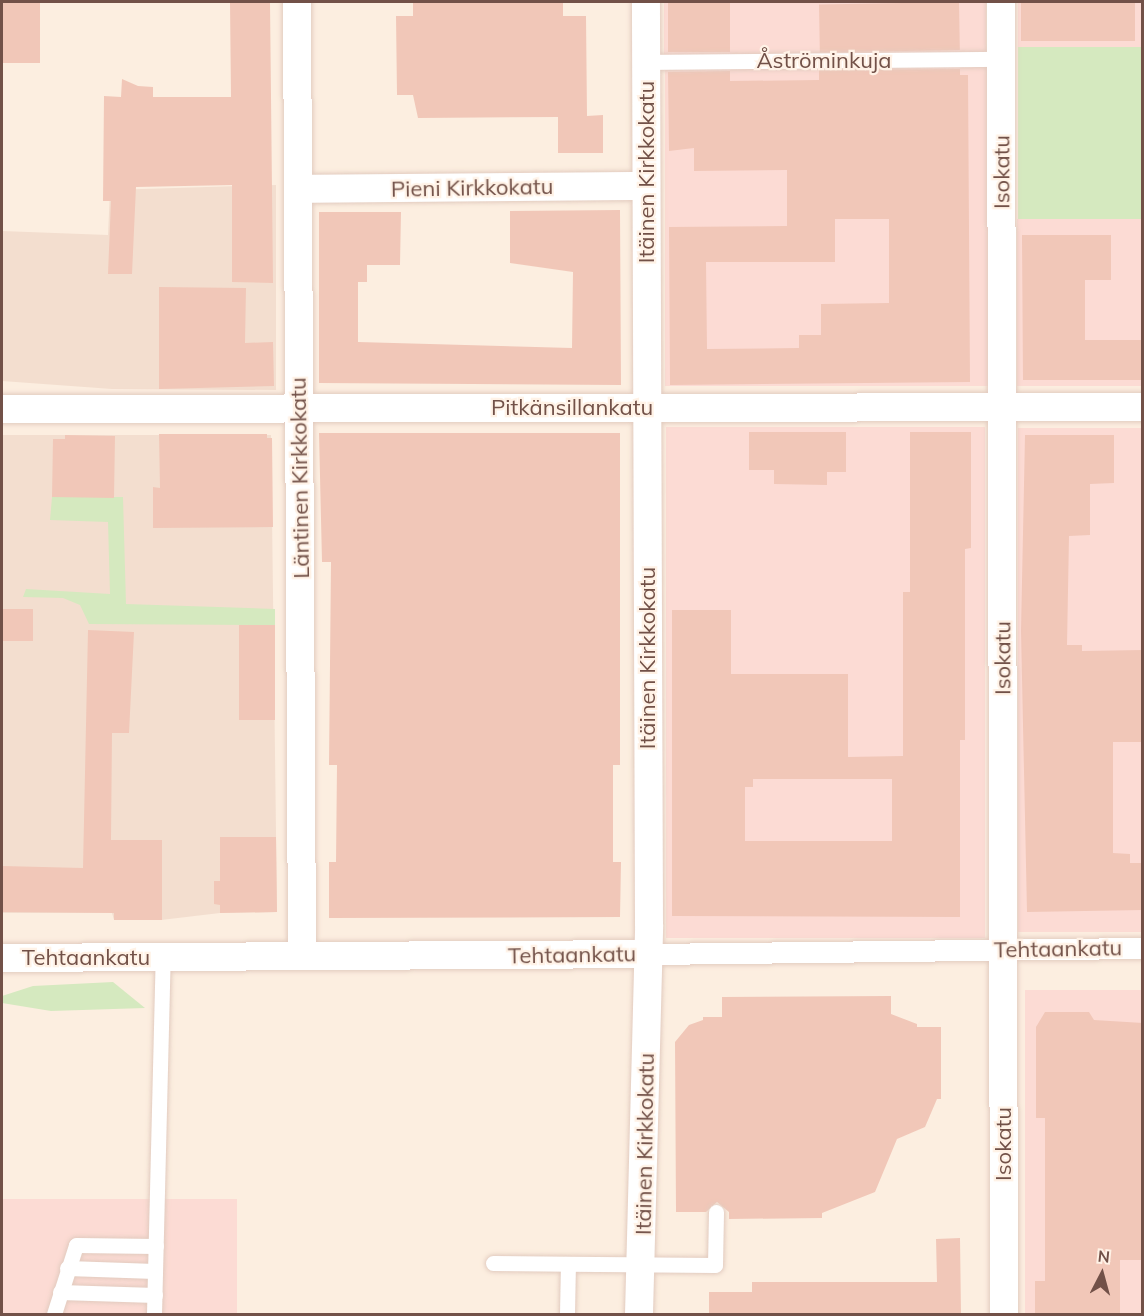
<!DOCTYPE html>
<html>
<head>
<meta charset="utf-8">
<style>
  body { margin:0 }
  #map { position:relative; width:1144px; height:1316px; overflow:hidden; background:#fceee0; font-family:Mulish,sans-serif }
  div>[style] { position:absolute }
  .residential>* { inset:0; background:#f3decf }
  .commercial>* { inset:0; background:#fcdbd4; transform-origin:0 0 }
  .green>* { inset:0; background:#d5e9bf; transform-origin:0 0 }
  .building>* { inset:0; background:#f1c7b8; transform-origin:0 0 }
  .roads { filter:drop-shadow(0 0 2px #e2cbbf) drop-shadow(0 0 2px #e2cbbf) }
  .service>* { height:15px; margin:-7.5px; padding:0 7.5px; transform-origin:7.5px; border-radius:7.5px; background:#fff }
  .pedestrian>* { height:21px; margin:-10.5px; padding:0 10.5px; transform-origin:10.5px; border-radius:10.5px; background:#fff }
  .minor>* { height:28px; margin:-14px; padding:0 14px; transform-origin:14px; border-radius:14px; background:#fff }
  span { translate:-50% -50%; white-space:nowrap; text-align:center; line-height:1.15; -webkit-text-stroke:4.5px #fff2e6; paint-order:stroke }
  .street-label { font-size:22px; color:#725148 }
  .frame { position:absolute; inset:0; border:3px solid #725148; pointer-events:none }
  .north { position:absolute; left:1072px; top:1244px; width:60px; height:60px; -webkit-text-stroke:4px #fff2e6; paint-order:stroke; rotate:6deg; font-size:16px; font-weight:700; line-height:24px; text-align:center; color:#725148 }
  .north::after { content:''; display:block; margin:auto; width:21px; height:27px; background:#725148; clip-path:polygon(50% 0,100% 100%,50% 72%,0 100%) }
</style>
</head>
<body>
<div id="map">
  <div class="residential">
    <i style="clip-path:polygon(276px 185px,276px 390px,112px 389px,2px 381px,2px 231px,108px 235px,110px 190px)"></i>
    <i style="clip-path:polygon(2px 435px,271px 435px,277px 912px,220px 913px,161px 920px,114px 920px,112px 913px,2px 913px)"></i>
  </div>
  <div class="commercial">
    <i style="left:664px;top:2px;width:322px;height:54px"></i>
    <i style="left:1018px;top:2px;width:124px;height:46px"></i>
    <i style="left:988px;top:66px;width:320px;height:323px;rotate:90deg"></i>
    <i style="left:1017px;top:219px;width:125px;height:167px"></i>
    <i style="left:666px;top:427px;width:319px;height:511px"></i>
    <i style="left:1142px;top:428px;width:504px;height:124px;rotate:90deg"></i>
    <i style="left:1025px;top:990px;width:117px;height:324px"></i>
    <i style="left:2px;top:1199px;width:235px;height:115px"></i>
  </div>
  <div class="green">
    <i style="left:1142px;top:47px;width:172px;height:124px;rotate:90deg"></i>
    <i style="clip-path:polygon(52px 497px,123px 497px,126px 604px,275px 609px,275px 625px,89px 624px,80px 605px,63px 598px,23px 597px,26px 589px,110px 594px,108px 522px,50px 520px)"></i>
    <i style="clip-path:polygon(113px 982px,145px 1008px,51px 1011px,2px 1003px,2px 996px,33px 986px)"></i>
  </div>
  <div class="building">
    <i style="left:2px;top:2px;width:38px;height:61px"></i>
    <i style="clip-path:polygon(230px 2px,270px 2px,273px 283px,232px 282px,232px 185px,136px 187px,132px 274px,108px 274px,111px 201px,103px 201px,104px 96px,121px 97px,122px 79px,138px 86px,153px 87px,153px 97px,231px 97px)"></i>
    <i style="clip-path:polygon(413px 2px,563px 2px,563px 16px,586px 16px,587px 116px,603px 115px,603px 153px,558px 153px,558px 117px,418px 118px,413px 95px,397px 95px,396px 16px,413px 16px)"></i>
    <i style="left:668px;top:2px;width:62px;height:50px"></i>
    <i style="left:959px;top:2px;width:48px;height:140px;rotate:89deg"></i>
    <i style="left:1021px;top:2px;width:114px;height:39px"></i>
    <i style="clip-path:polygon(evenodd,960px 69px,960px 75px,968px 75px,970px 382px,670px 385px,669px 227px,787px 226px,787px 170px,694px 171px,694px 148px,669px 151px,668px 72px,730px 71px,730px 81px,819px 80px,819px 70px,960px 69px,835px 219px,889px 219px,889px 303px,821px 304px,821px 335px,799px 335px,799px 348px,707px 349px,706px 262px,835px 262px,835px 219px)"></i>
    <i style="clip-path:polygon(620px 210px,621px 385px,319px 383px,319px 212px,401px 212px,400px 265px,367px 265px,367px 282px,358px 282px,358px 342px,572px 348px,573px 272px,510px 263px,510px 211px)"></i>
    <i style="clip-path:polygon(1022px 235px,1111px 235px,1111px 280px,1085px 280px,1085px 340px,1143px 340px,1143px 380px,1023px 380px)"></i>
    <i style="clip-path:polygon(159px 287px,246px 288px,245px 343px,273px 342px,274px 386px,159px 389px)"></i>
    <i style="clip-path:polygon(749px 432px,846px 432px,846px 472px,827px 472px,827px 485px,774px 484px,774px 470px,749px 470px)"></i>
    <i style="clip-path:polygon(evenodd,910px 432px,971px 432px,971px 548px,965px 549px,965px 740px,960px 740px,960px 917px,672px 916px,672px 610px,731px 610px,731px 674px,848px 674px,848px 757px,903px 756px,903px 592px,910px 592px,910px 432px,753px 779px,892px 779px,892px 841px,745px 841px,745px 787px,753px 787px,753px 779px)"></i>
    <i style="clip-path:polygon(319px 433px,620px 433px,620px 765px,613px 765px,613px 862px,621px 862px,620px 917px,329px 918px,329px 862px,336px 862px,337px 765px,329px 765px,331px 562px,322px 562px)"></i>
    <i style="clip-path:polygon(159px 434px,267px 434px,267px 438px,272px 438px,273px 527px,153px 528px,153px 487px,160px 488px)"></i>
    <i style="clip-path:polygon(65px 435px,115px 436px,114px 498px,52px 497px,53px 439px,65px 439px)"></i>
    <i style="clip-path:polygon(1025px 435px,1114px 435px,1114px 483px,1090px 484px,1090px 535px,1069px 536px,1067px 645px,1082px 645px,1082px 651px,1143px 650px,1143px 742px,1113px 742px,1113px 853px,1130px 854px,1130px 863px,1143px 863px,1143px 910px,1027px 912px,1021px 631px)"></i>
    <i style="left:2px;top:609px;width:31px;height:32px"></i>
    <i style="left:239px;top:625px;width:36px;height:95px"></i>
    <i style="clip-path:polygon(88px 630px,134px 632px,129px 733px,112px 733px,111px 840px,162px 840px,162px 920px,114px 920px,114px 913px,2px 912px,2px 866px,83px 868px)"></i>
    <i style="clip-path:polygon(220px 837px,276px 837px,277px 912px,220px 913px,220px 905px,214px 904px,214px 881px,220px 881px)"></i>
    <i style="clip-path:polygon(891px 996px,891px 1014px,917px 1024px,917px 1027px,941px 1027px,941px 1099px,937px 1099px,925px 1127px,897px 1139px,875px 1192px,822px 1213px,822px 1218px,729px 1219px,729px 1212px,717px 1202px,706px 1212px,676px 1212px,675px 1042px,689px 1025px,703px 1020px,703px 1017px,722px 1017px,722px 997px)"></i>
    <i style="clip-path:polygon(1045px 1012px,1089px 1012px,1094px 1020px,1143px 1023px,1143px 1260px,1120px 1260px,1120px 1314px,1035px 1314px,1035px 1281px,1045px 1281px,1045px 1118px,1036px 1118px,1036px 1027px)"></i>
    <i style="clip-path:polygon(960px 1238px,961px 1314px,709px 1314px,709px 1292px,752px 1292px,752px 1282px,937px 1282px,936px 1239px)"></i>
  </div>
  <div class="roads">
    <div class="service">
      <i style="left:647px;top:62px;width:354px;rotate:-0.5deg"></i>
      <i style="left:493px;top:1263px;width:222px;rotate:0.5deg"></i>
      <i style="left:715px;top:1265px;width:53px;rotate:-88.9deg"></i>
      <i style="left:67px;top:1268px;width:88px;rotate:2deg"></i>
      <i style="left:60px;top:1292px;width:95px;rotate:1.8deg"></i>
      <i style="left:54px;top:1314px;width:72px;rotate:-72.3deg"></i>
      <i style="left:76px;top:1245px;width:80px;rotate:0.7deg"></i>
      <i style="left:154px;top:1314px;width:356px;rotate:-88.6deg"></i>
      <i style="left:567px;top:1314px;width:50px;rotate:-88.9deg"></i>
    </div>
    <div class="pedestrian">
      <i style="left:649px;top:954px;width:493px;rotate:-0.7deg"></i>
    </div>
    <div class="minor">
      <i style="left:297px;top:2px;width:953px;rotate:89.7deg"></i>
      <i style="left:1001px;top:2px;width:1312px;rotate:89.87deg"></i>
      <i style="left:298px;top:189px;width:348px;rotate:-0.5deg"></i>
      <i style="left:2px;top:409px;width:1140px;rotate:-0.1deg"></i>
      <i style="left:2px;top:958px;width:647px;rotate:-0.35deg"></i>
      <i style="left:639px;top:1314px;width:389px;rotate:-88.5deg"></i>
      <i style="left:649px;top:925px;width:923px;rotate:-90.19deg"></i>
    </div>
  </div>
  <div class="street-label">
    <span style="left:824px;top:61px">Åströminkuja</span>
    <span style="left:647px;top:172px;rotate:-90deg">Itäinen Kirkkokatu</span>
    <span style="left:1002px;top:172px;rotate:-90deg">Isokatu</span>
    <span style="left:472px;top:188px;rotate:-1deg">Pieni Kirkkokatu</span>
    <span style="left:572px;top:408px">Pitkänsillankatu</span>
    <span style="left:300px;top:478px;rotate:-91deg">Läntinen Kirkkokatu</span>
    <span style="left:648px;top:658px;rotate:-90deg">Itäinen Kirkkokatu</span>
    <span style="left:1003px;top:658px;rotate:-90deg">Isokatu</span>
    <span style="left:1058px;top:949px;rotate:-1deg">Tehtaankatu</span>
    <span style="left:572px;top:955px;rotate:-1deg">Tehtaankatu</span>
    <span style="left:86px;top:958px">Tehtaankatu</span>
    <span style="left:645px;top:1144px;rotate:-89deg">Itäinen Kirkkokatu</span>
    <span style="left:1004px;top:1144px;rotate:-90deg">Isokatu</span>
  </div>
  <div class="frame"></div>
  <div class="north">N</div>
</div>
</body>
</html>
